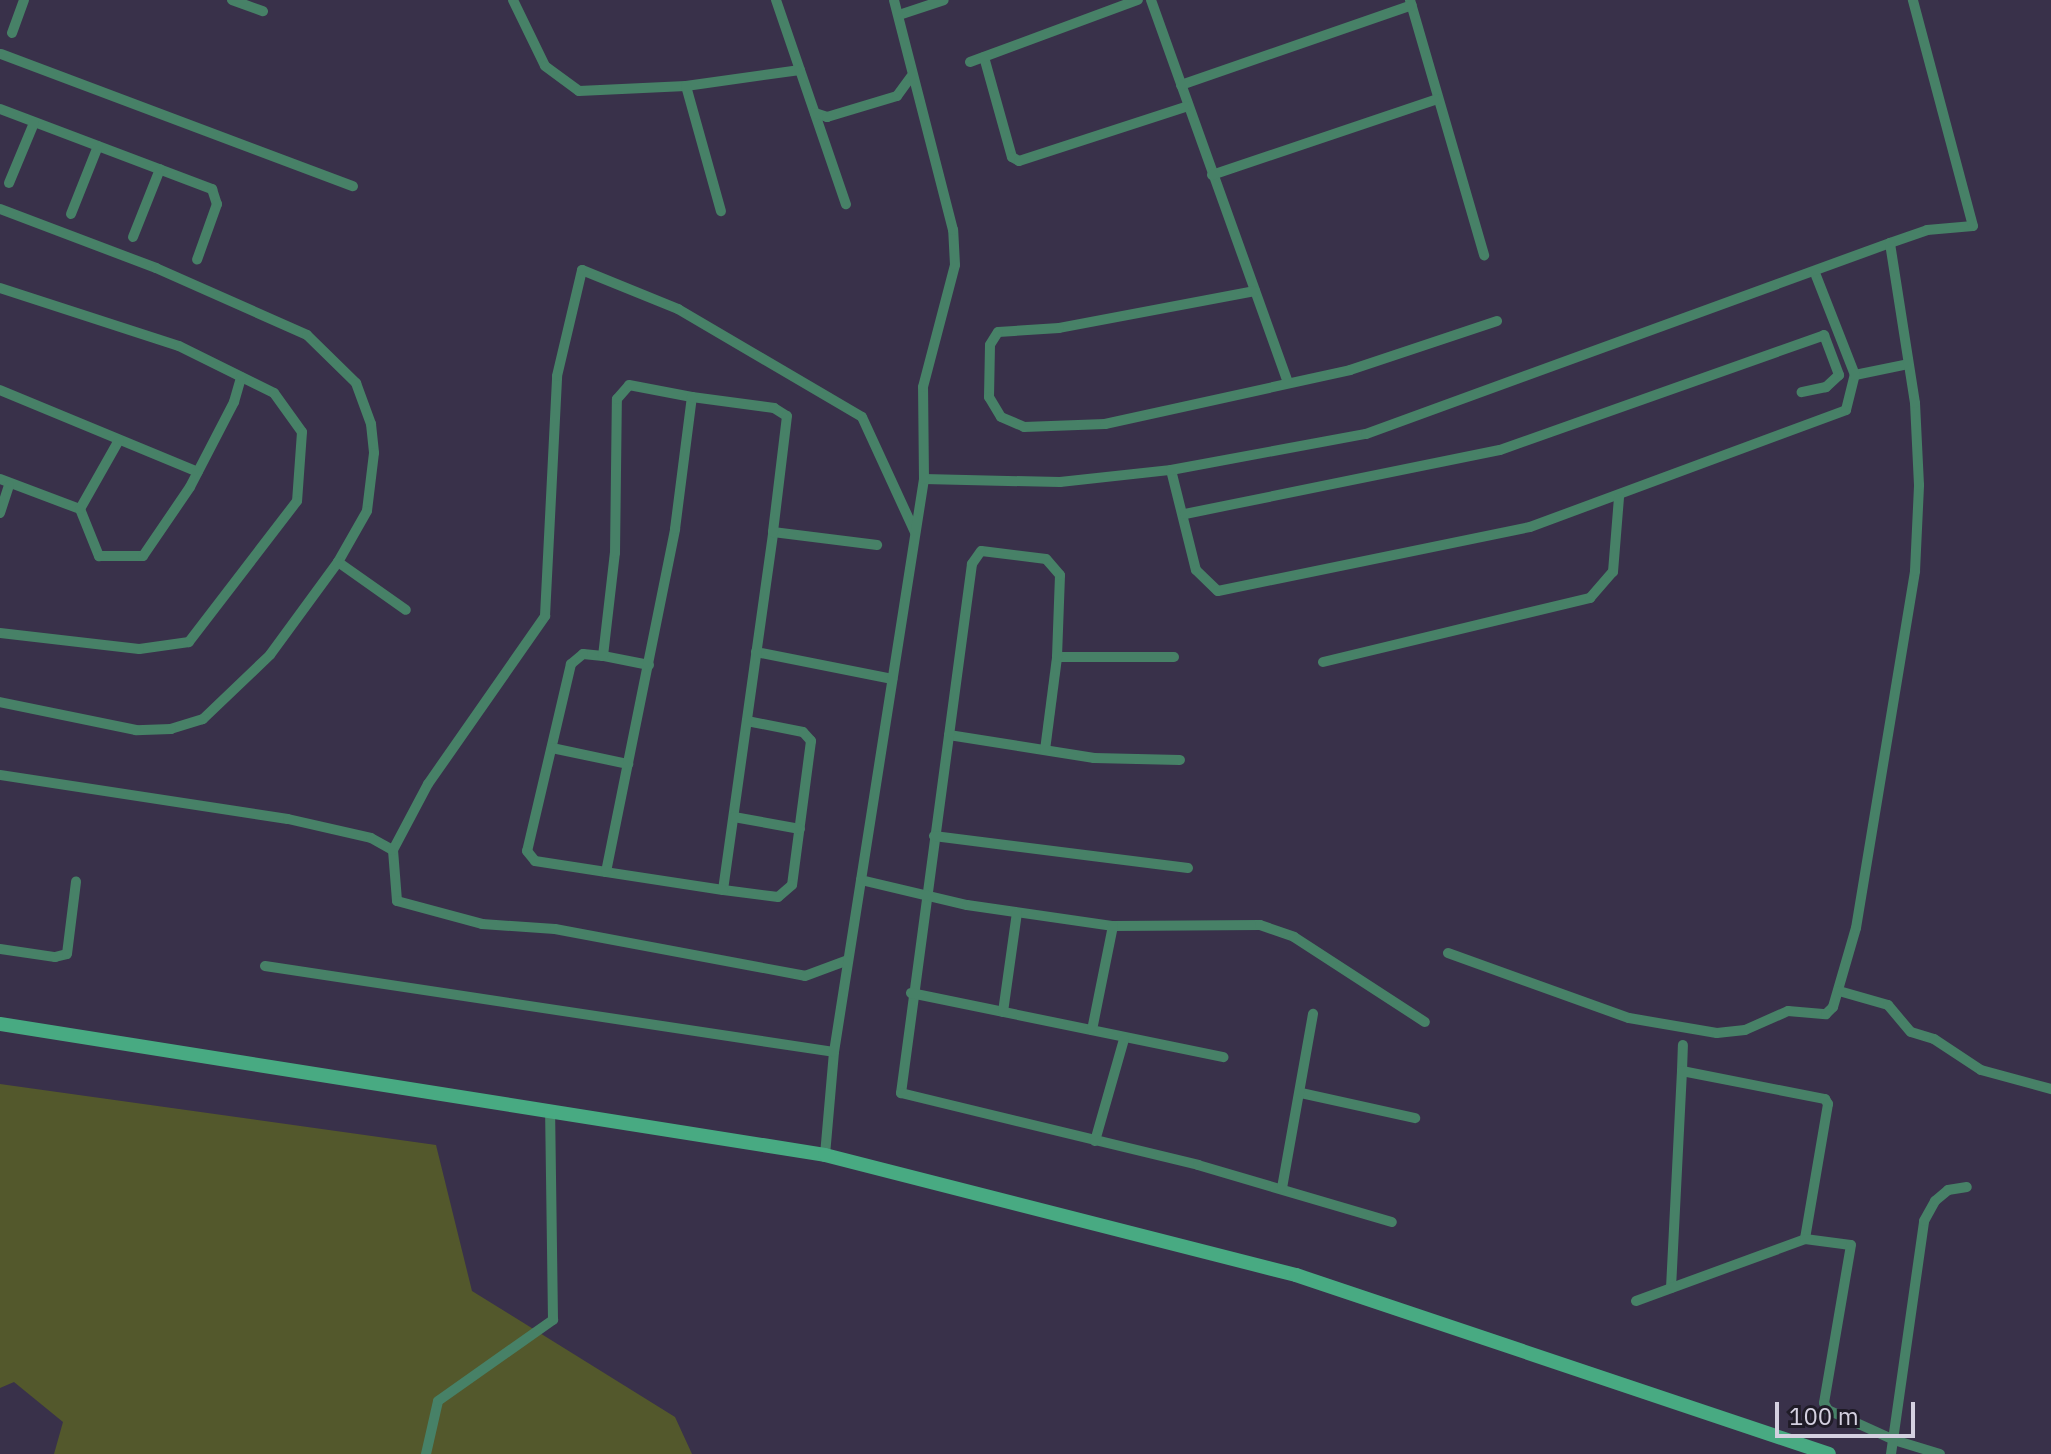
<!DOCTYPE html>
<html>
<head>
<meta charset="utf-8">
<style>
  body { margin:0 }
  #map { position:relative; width:2051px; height:1454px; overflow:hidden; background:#39314a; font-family:"IBM Plex Sans",sans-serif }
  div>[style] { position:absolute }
  .green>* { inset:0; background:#53582c }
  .street>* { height:10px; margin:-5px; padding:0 5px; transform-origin:5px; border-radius:5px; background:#478167 }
  .secondary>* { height:14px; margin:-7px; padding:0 7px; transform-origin:7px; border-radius:7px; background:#48aa82 }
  span { translate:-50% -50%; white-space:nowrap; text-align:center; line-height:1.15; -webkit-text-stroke:8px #1f1b27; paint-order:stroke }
  .scale { position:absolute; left:1775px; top:1402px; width:140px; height:36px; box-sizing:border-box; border:4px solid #d4d0e0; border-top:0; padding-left:10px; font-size:24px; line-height:28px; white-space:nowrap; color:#d4d0e0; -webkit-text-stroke:6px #1f1b27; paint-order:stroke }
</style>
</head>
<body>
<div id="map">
  <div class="green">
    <i style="clip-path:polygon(0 1084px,436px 1145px,472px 1291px,675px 1417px,692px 1454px,54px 1454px,63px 1422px,14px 1382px,0 1388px)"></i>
  </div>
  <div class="street">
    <i style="left:232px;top:0;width:33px;rotate:20deg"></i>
    <i style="left:513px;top:0;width:73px;rotate:64.1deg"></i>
    <i style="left:545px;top:66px;width:42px;rotate:36.3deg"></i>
    <i style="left:579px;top:91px;width:107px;rotate:-2.7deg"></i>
    <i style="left:686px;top:86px;width:115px;rotate:-8deg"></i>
    <i style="left:776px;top:0;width:216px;rotate:71.1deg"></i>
    <i style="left:1151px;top:0;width:406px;rotate:70.3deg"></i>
    <i style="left:1410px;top:0;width:266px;rotate:73.8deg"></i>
    <i style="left:899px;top:15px;width:47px;rotate:-18.4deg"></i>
    <i style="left:12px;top:33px;width:35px;rotate:-70deg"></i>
    <i style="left:1px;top:54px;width:376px;rotate:20.6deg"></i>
    <i style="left:984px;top:57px;width:104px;rotate:74.4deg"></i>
    <i style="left:1012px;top:157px;width:8px;rotate:30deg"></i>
    <i style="left:1019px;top:161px;width:178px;rotate:-18deg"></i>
    <i style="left:970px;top:62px;width:179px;rotate:-20.3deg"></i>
    <i style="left:1181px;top:85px;width:244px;rotate:-19.1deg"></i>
    <i style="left:686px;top:86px;width:130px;rotate:74.4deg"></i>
    <i style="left:0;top:109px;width:227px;rotate:20.7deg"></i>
    <i style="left:212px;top:189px;width:16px;rotate:72deg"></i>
    <i style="left:217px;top:204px;width:59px;rotate:109.7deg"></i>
    <i style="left:815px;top:113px;width:13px;rotate:18deg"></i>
    <i style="left:827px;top:117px;width:73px;rotate:-16.7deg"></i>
    <i style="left:897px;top:96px;width:24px;rotate:-54deg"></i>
    <i style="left:1212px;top:175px;width:238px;rotate:-18.6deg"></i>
    <i style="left:9px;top:183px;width:65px;rotate:-67.4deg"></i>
    <i style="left:0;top:209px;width:167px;rotate:20.7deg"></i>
    <i style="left:156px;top:268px;width:165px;rotate:23.9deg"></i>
    <i style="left:307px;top:335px;width:69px;rotate:44.4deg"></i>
    <i style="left:356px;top:383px;width:44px;rotate:69.9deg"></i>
    <i style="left:371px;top:424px;width:29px;rotate:84deg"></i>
    <i style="left:374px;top:453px;width:58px;rotate:96.9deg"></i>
    <i style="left:367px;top:511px;width:59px;rotate:119.6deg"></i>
    <i style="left:338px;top:562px;width:115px;rotate:126.2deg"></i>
    <i style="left:270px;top:655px;width:93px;rotate:136.3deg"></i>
    <i style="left:203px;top:719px;width:34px;rotate:163deg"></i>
    <i style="left:171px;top:729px;width:35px;rotate:178deg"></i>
    <i style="left:136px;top:730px;width:139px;rotate:-168.4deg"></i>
    <i style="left:71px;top:214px;width:73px;rotate:-68.3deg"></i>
    <i style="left:133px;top:237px;width:73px;rotate:-68.3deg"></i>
    <i style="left:0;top:288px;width:188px;rotate:18deg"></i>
    <i style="left:179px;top:346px;width:106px;rotate:26.3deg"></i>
    <i style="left:274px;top:393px;width:48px;rotate:54.3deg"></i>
    <i style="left:302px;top:432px;width:69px;rotate:94.1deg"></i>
    <i style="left:297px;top:501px;width:178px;rotate:127.5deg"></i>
    <i style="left:189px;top:642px;width:50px;rotate:172deg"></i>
    <i style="left:139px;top:649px;width:140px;rotate:-173.4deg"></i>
    <i style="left:1255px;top:291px;width:199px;rotate:169.3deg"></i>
    <i style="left:1059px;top:328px;width:61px;rotate:176.2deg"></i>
    <i style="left:998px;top:332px;width:15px;rotate:122deg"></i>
    <i style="left:990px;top:345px;width:52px;rotate:91.1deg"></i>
    <i style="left:989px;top:397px;width:23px;rotate:59deg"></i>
    <i style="left:1001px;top:417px;width:25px;rotate:23deg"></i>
    <i style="left:1024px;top:427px;width:81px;rotate:-2.1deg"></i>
    <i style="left:1105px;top:424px;width:251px;rotate:-12.4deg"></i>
    <i style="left:1350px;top:370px;width:155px;rotate:-18.4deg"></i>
    <i style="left:1855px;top:375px;width:54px;rotate:-11.7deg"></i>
    <i style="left:0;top:390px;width:214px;rotate:22.5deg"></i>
    <i style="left:1171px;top:470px;width:103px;rotate:76deg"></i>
    <i style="left:1196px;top:570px;width:30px;rotate:44deg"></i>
    <i style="left:1218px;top:591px;width:318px;rotate:-11.6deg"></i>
    <i style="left:1530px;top:527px;width:337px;rotate:-20.3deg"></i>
    <i style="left:1846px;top:410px;width:36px;rotate:-76deg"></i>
    <i style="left:1855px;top:375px;width:110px;rotate:-111.4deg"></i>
    <i style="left:0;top:479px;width:85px;rotate:20.6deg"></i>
    <i style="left:80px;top:509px;width:51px;rotate:68deg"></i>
    <i style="left:99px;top:556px;width:44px"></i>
    <i style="left:143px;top:556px;width:83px;rotate:-55.7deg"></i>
    <i style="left:190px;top:487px;width:96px;rotate:-62.6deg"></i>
    <i style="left:234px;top:402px;width:26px;rotate:-74deg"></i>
    <i style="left:924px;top:479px;width:136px;rotate:1.3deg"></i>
    <i style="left:1060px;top:482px;width:112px;rotate:-6.2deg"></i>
    <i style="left:1171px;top:470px;width:198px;rotate:-10.5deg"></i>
    <i style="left:1366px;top:434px;width:558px;rotate:-20.03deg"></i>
    <i style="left:1890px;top:243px;width:39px;rotate:-19deg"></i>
    <i style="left:1927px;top:230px;width:46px;rotate:-5deg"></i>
    <i style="left:1973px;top:226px;width:234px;rotate:-104.9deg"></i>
    <i style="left:80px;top:509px;width:79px;rotate:-60.5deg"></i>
    <i style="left:0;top:513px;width:29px;rotate:-72deg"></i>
    <i style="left:1185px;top:514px;width:321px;rotate:-11.5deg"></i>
    <i style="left:1500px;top:450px;width:344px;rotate:-19.5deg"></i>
    <i style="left:1824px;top:335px;width:43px;rotate:69.4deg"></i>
    <i style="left:1839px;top:375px;width:18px;rotate:137deg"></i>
    <i style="left:1826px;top:387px;width:25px;rotate:168deg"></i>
    <i style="left:338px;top:562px;width:83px;rotate:35.2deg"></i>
    <i style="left:756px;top:652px;width:139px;rotate:11.2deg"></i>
    <i style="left:603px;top:656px;width:20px;rotate:-174deg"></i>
    <i style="left:583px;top:654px;width:16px;rotate:140deg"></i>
    <i style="left:571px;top:664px;width:192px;rotate:103.2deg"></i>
    <i style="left:527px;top:851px;width:13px;rotate:51deg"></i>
    <i style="left:535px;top:861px;width:72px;rotate:8.8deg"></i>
    <i style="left:1057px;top:657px;width:117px"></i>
    <i style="left:1323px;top:662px;width:275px;rotate:-13.5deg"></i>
    <i style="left:1590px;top:598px;width:35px;rotate:-49deg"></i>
    <i style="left:1613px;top:572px;width:75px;rotate:-85.4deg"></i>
    <i style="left:649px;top:665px;width:47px;rotate:-168.9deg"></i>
    <i style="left:603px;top:656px;width:104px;rotate:-83.4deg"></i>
    <i style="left:615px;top:553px;width:154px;rotate:-89.3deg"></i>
    <i style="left:617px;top:399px;width:18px;rotate:-49deg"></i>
    <i style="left:629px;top:385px;width:64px;rotate:10.8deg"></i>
    <i style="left:747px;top:721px;width:57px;rotate:11.1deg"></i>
    <i style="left:803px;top:732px;width:12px;rotate:48deg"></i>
    <i style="left:811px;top:741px;width:145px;rotate:97.5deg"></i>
    <i style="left:792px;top:885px;width:18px;rotate:139deg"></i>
    <i style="left:778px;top:897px;width:55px;rotate:-172.7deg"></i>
    <i style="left:723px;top:890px;width:361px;rotate:-82deg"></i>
    <i style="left:773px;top:532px;width:105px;rotate:7.1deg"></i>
    <i style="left:949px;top:735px;width:147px;rotate:9deg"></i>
    <i style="left:1094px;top:758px;width:86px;rotate:1.3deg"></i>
    <i style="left:552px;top:748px;width:78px;rotate:11.9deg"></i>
    <i style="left:1045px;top:750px;width:94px;rotate:-82.6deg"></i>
    <i style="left:1057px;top:657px;width:82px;rotate:-87.9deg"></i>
    <i style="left:1060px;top:575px;width:21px;rotate:-131deg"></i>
    <i style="left:1046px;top:559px;width:65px;rotate:-173deg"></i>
    <i style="left:981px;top:551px;width:16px;rotate:125deg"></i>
    <i style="left:972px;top:564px;width:534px;rotate:97.64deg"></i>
    <i style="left:901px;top:1093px;width:306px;rotate:13.6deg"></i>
    <i style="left:1198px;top:1165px;width:202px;rotate:16.4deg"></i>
    <i style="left:0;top:775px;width:291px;rotate:8.7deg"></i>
    <i style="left:288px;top:819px;width:85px;rotate:12.9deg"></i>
    <i style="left:371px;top:838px;width:25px;rotate:29deg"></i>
    <i style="left:393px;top:850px;width:51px;rotate:85.5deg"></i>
    <i style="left:397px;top:901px;width:88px;rotate:15.1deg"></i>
    <i style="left:482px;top:924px;width:73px;rotate:3.9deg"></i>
    <i style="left:555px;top:929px;width:254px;rotate:10.6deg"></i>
    <i style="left:805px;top:976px;width:46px;rotate:-20.4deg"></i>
    <i style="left:734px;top:817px;width:67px;rotate:10.3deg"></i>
    <i style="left:934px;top:836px;width:256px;rotate:7.2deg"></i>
    <i style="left:393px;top:850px;width:75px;rotate:-62.1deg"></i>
    <i style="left:428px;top:784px;width:205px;rotate:-55.1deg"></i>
    <i style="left:545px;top:616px;width:240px;rotate:-87.1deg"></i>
    <i style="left:557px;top:376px;width:109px;rotate:-76.7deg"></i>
    <i style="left:582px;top:270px;width:104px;rotate:22.1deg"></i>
    <i style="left:678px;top:309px;width:213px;rotate:30.4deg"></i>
    <i style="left:862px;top:417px;width:127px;rotate:65.3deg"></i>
    <i style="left:861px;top:880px;width:109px;rotate:13.3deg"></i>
    <i style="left:967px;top:905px;width:148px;rotate:8.2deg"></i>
    <i style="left:1113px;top:926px;width:147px;rotate:-0.4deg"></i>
    <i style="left:1260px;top:925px;width:36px;rotate:19deg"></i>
    <i style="left:1294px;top:937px;width:156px;rotate:33deg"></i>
    <i style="left:723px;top:890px;width:118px;rotate:-171.3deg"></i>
    <i style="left:606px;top:872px;width:350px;rotate:-78.6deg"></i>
    <i style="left:675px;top:529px;width:133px;rotate:-82.7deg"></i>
    <i style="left:692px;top:397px;width:83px;rotate:7.6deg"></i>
    <i style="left:774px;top:408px;width:15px;rotate:32deg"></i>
    <i style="left:787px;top:416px;width:117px;rotate:96.9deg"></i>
    <i style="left:0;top:949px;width:56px;rotate:8.3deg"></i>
    <i style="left:55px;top:957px;width:12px;rotate:-14deg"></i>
    <i style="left:67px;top:954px;width:73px;rotate:-82.9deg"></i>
    <i style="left:1448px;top:953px;width:192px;rotate:19.8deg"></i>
    <i style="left:1629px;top:1018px;width:89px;rotate:9.7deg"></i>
    <i style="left:1717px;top:1033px;width:28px;rotate:-6deg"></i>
    <i style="left:1745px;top:1030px;width:47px;rotate:-23.8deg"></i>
    <i style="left:1788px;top:1011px;width:38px;rotate:5deg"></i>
    <i style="left:1826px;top:1014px;width:10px;rotate:-45deg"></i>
    <i style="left:1833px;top:1007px;width:82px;rotate:-73.8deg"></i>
    <i style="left:1856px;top:928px;width:362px;rotate:-80.6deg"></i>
    <i style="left:1915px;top:571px;width:86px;rotate:-87.3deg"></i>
    <i style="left:1919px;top:485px;width:82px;rotate:-92.8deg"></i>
    <i style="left:1915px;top:403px;width:162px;rotate:-98.9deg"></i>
    <i style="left:265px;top:966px;width:575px;rotate:8.59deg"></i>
    <i style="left:1839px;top:991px;width:51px;rotate:15.9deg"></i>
    <i style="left:1888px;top:1005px;width:35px;rotate:50deg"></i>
    <i style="left:1911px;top:1032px;width:24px;rotate:17deg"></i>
    <i style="left:1934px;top:1039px;width:56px;rotate:33.4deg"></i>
    <i style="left:1981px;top:1070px;width:73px;rotate:15.2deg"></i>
    <i style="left:911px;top:993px;width:319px;rotate:11.6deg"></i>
    <i style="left:1003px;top:1012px;width:100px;rotate:-82deg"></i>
    <i style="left:1092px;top:1030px;width:106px;rotate:-78.6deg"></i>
    <i style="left:1682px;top:1071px;width:26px;rotate:-88deg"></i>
    <i style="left:1301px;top:1093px;width:117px;rotate:12.4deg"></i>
    <i style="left:1095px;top:1141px;width:106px;rotate:-74.1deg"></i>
    <i style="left:825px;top:1155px;width:103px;rotate:-85deg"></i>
    <i style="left:834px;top:1052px;width:580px;rotate:-81.07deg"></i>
    <i style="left:924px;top:479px;width:92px;rotate:-90.6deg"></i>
    <i style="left:923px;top:387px;width:126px;rotate:-75.3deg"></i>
    <i style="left:955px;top:265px;width:35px;rotate:-93deg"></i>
    <i style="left:953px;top:230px;width:237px;rotate:-104.4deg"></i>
    <i style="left:1282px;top:1188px;width:177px;rotate:-79.9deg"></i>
    <i style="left:1671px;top:1288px;width:217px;rotate:-87.1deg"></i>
    <i style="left:1682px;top:1071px;width:146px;rotate:11.1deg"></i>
    <i style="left:1825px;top:1099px;width:6px;rotate:59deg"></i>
    <i style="left:1828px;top:1104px;width:137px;rotate:99.7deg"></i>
    <i style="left:1636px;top:1301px;width:180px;rotate:-20.1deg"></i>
    <i style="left:1805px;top:1239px;width:46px;rotate:7.4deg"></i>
    <i style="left:1851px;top:1245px;width:160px;rotate:99.7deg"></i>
    <i style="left:1824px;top:1403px;width:8px;rotate:60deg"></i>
    <i style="left:1828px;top:1410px;width:72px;rotate:24.4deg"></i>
    <i style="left:1894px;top:1440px;width:48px;rotate:16.9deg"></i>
    <i style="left:426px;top:1454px;width:54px;rotate:-77.2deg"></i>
    <i style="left:438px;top:1401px;width:141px;rotate:-35.2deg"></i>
    <i style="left:553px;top:1320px;width:208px;rotate:-90.8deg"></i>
    <i style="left:1891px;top:1454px;width:235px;rotate:-81.9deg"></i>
    <i style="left:1924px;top:1221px;width:23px;rotate:-61deg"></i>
    <i style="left:1935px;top:1201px;width:17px;rotate:-40deg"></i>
    <i style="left:1948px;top:1190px;width:19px;rotate:-9deg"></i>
  </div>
  <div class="secondary">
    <i style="left:0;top:1024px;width:835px;rotate:9.02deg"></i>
    <i style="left:825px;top:1155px;width:486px;rotate:14.3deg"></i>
    <i style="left:1296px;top:1275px;width:562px;rotate:18.56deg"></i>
  </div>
  <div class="scale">100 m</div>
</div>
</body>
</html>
